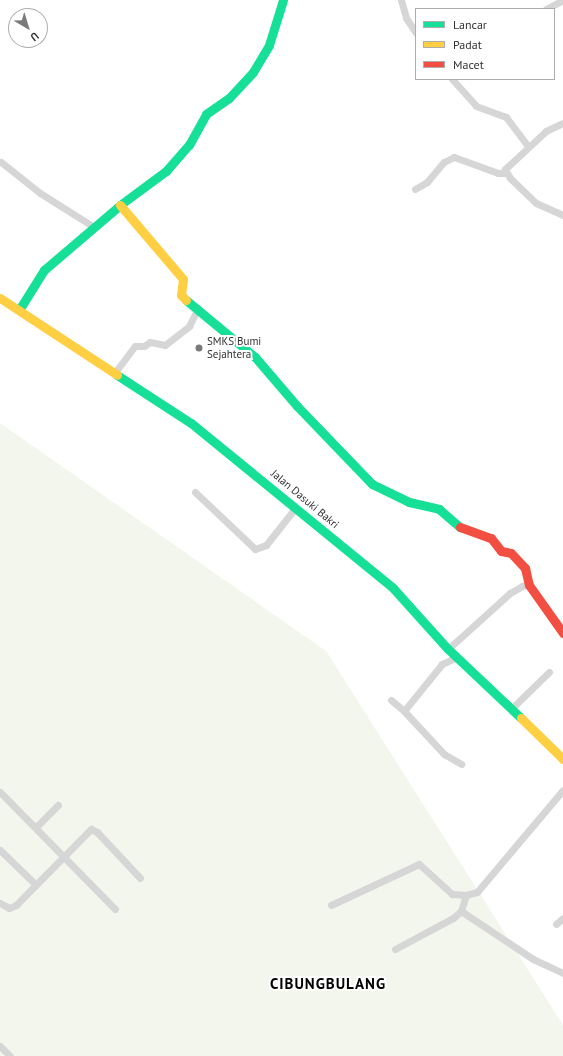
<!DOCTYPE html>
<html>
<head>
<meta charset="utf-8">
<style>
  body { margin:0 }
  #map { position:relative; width:563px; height:1056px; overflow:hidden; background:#fff; font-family:"PT Sans",sans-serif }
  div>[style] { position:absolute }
  .green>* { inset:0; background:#f3f6ed }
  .street>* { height:7px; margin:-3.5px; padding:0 3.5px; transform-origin:3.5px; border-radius:3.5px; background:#d6d6d6 }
  .fast>* { height:9px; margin:-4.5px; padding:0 4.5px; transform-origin:4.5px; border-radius:4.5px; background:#16e098 }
  .slow>* { height:9px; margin:-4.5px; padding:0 4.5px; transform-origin:4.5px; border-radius:4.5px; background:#ffcf43 }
  .jam>* { height:9px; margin:-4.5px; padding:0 4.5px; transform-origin:4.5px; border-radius:4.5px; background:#f24e42 }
  .dots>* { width:11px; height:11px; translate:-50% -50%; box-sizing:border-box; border:2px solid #fff; border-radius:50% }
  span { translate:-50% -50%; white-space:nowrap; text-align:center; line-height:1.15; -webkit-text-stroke:4px #fff; paint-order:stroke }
  .poi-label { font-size:11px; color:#323232 }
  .left { translate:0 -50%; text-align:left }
  .street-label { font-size:11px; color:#323232 }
  .district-label { font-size:15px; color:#000; font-weight:700; letter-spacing:1px }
  .legend { position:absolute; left:415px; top:8px; width:140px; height:72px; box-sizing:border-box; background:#fff; border:1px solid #adadad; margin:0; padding:5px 7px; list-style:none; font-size:12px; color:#323232 }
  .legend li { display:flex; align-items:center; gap:8px; height:20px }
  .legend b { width:20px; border:1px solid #adadad }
  .north { position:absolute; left:8px; top:8px; width:40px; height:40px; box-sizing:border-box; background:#fff; border:1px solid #adadad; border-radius:50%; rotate:142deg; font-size:11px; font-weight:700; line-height:16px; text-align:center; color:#323232 }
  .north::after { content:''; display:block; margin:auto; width:14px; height:18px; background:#7a7a7a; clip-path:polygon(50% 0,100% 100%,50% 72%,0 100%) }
</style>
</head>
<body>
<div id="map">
  <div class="green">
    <i style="clip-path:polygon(0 423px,326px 651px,563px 1025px,563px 1056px,0 1056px)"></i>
  </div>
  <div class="street">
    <i style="left:401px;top:0;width:19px;rotate:74deg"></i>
    <i style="left:406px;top:18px;width:18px;rotate:56deg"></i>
    <i style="left:546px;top:9px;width:19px;rotate:-28deg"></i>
    <i style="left:452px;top:79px;width:36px;rotate:48deg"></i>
    <i style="left:476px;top:106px;width:32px;rotate:20deg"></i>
    <i style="left:506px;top:117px;width:36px;rotate:53deg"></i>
    <i style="left:563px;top:123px;width:19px;rotate:155deg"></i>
    <i style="left:546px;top:131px;width:56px;rotate:137.2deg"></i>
    <i style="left:505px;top:169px;width:10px;rotate:61deg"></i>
    <i style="left:510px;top:178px;width:36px;rotate:44deg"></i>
    <i style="left:536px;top:203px;width:30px;rotate:24deg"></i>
    <i style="left:1px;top:162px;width:50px;rotate:38.5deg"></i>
    <i style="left:40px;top:193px;width:64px;rotate:32.2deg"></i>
    <i style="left:415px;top:189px;width:14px;rotate:-30deg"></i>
    <i style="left:427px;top:182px;width:26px;rotate:-50deg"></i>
    <i style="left:444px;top:162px;width:11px;rotate:-27deg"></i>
    <i style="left:454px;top:157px;width:47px;rotate:20deg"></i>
    <i style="left:498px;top:173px;width:8px"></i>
    <i style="left:116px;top:371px;width:31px;rotate:-53deg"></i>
    <i style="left:135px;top:346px;width:9px"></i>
    <i style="left:144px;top:346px;width:7px;rotate:-34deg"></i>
    <i style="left:150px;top:342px;width:15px;rotate:11deg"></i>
    <i style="left:165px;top:345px;width:31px;rotate:-38deg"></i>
    <i style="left:189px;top:326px;width:20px;rotate:-63deg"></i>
    <i style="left:195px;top:492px;width:83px;rotate:43.5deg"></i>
    <i style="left:255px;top:549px;width:12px;rotate:-20deg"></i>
    <i style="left:266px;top:545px;width:48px;rotate:-51.7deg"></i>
    <i style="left:448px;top:649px;width:84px;rotate:-42.1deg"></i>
    <i style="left:510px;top:593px;width:14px;rotate:-30deg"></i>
    <i style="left:522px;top:586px;width:7px;rotate:-8deg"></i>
    <i style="left:457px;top:657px;width:17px;rotate:155deg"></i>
    <i style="left:442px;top:664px;width:60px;rotate:129deg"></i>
    <i style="left:404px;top:711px;width:59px;rotate:47.1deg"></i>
    <i style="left:444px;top:754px;width:20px;rotate:30deg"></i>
    <i style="left:391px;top:700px;width:17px;rotate:40deg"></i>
    <i style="left:511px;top:709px;width:53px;rotate:-44.2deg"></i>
    <i style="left:0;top:792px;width:164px;rotate:45.5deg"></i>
    <i style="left:36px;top:827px;width:31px;rotate:-45deg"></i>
    <i style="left:0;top:850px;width:50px;rotate:44.2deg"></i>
    <i style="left:0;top:903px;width:10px;rotate:29deg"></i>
    <i style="left:9px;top:908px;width:8px;rotate:-23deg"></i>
    <i style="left:16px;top:905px;width:107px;rotate:-45.4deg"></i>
    <i style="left:91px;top:829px;width:7px;rotate:27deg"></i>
    <i style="left:97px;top:832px;width:63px;rotate:46.9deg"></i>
    <i style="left:331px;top:905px;width:97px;rotate:-25deg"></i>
    <i style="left:419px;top:864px;width:45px;rotate:42.3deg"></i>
    <i style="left:452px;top:894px;width:14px;rotate:4deg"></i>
    <i style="left:466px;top:895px;width:11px;rotate:-15deg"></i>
    <i style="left:477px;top:892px;width:133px;rotate:-49.9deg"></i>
    <i style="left:461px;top:911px;width:87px;rotate:33.7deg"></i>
    <i style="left:533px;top:959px;width:33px;rotate:25deg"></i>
    <i style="left:556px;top:924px;width:9px;rotate:-41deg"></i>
    <i style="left:395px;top:949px;width:66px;rotate:-28.1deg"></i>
    <i style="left:453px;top:918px;width:11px;rotate:-41deg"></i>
    <i style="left:461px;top:911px;width:17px;rotate:-73deg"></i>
    <i style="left:0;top:1046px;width:14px;rotate:45deg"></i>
  </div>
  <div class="fast">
    <i style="left:186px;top:300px;width:89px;rotate:39.6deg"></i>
    <i style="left:255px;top:357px;width:65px;rotate:49.4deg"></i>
    <i style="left:297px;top:406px;width:108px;rotate:46.1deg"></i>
    <i style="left:372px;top:484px;width:41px;rotate:25.9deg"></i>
    <i style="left:409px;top:502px;width:31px;rotate:13deg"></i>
    <i style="left:439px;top:509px;width:28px;rotate:41deg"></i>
    <i style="left:19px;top:310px;width:47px;rotate:-58deg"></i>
    <i style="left:44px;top:270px;width:100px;rotate:-40.5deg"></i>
    <i style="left:120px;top:205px;width:57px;rotate:-36.5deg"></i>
    <i style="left:166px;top:171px;width:35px;rotate:-49deg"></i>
    <i style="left:189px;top:145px;width:35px;rotate:-61deg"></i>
    <i style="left:206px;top:114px;width:28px;rotate:-35deg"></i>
    <i style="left:229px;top:98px;width:35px;rotate:-47deg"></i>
    <i style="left:253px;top:72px;width:31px;rotate:-59deg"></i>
    <i style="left:269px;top:45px;width:47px;rotate:-72.7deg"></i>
    <i style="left:117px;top:375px;width:88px;rotate:33deg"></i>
    <i style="left:191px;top:423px;width:261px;rotate:39.2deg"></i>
    <i style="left:393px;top:588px;width:82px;rotate:48deg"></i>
    <i style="left:448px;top:649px;width:100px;rotate:43.4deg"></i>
  </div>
  <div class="slow">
    <i style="left:120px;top:205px;width:97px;rotate:49.6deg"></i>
    <i style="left:183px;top:279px;width:16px;rotate:97deg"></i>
    <i style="left:181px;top:295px;width:7px;rotate:45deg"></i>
    <i style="left:0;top:298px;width:140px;rotate:33.3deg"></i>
    <i style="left:521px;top:718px;width:59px;rotate:44.3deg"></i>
  </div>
  <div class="jam">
    <i style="left:460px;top:527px;width:33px;rotate:20deg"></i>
    <i style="left:491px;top:538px;width:16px;rotate:52deg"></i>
    <i style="left:501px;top:551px;width:10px;rotate:11deg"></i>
    <i style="left:511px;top:553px;width:21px;rotate:47deg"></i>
    <i style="left:525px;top:568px;width:17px;rotate:77deg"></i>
    <i style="left:529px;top:585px;width:59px;rotate:54.7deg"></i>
  </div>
  <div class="dots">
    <i style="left:199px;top:348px;background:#7a7a7a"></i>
  </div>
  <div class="poi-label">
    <span class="left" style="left:207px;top:348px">SMKS Bumi<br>Sejahtera</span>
  </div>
  <div class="street-label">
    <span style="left:305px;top:499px;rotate:40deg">Jalan Dasuki Bakri</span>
  </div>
  <div class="district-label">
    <span style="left:328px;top:984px">CIBUNGBULANG</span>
  </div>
  <ul class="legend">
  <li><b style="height:5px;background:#16e098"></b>Lancar</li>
  <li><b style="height:5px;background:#ffcf43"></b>Padat</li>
  <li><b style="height:5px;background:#f24e42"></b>Macet</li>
  </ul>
  <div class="north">U</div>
</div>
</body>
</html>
